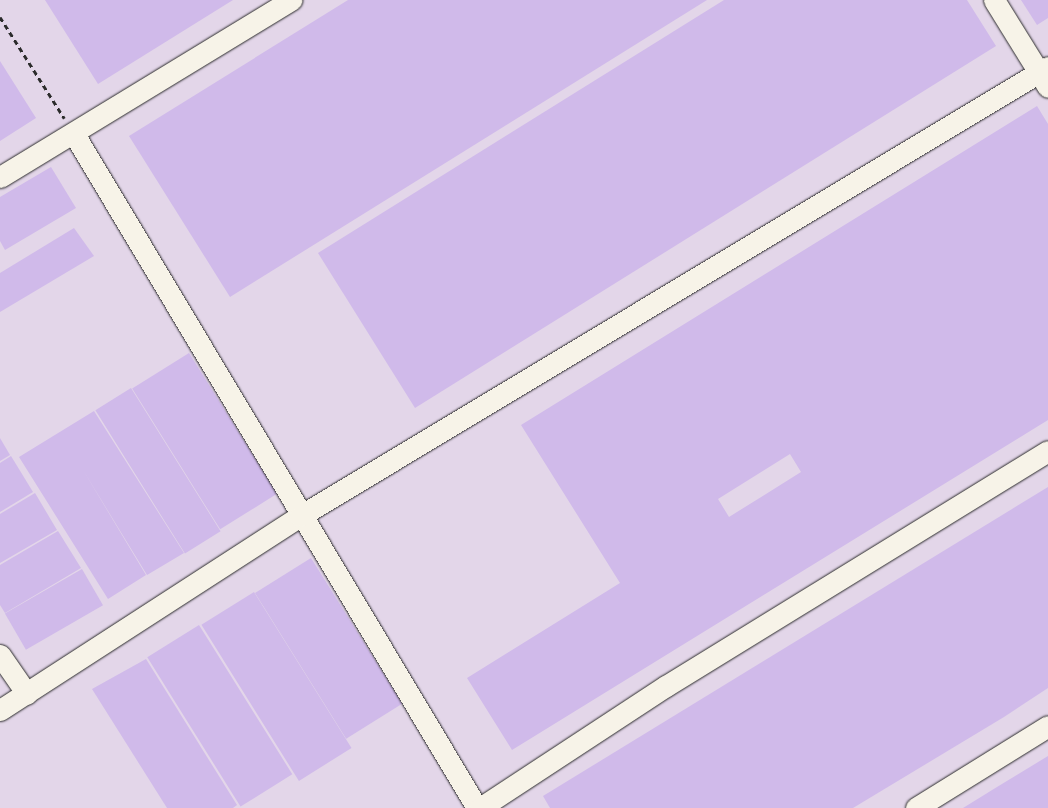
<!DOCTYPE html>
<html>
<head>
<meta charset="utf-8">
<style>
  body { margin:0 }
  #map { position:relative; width:1048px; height:808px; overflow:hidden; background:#ebe2e9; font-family:"Playpen Sans",sans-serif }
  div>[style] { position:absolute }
  .built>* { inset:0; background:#e3d6e9; transform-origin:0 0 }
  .building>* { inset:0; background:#d0baea; transform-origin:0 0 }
  .path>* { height:3px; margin-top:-1.5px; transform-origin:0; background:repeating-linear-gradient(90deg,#2b2b2b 0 5px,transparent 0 9px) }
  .roads { filter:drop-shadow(0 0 1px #2b2b2b) drop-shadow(0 0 1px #2b2b2b) }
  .minor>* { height:21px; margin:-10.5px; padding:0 10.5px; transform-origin:10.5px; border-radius:10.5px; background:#f7f3e8 }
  span { translate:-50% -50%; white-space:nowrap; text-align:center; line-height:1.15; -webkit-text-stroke:4px #f7f3e8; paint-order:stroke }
</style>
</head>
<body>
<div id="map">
  <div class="built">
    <i style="left:0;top:0;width:1048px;height:808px"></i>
  </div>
  <div class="building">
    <i style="clip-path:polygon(45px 0,233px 0,98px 84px)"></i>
    <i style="clip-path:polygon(348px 0,707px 0,230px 297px,129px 136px)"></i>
    <i style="clip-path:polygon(724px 0,967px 0,996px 46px,415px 408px,318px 253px)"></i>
    <i style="clip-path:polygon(1021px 0,1048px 0,1048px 18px,1037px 25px)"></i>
    <i style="clip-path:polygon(0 61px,36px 118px,0 141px)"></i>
    <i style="clip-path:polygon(evenodd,1037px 106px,1048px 124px,1048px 420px,512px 750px,467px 678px,620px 583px,521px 425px,1037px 106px,790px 454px,801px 472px,729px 517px,718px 499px,790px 454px)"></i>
    <i style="clip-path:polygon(51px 167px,76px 208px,5px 250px,0 241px,0 197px)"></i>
    <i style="clip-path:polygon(74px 228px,94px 256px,0 312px,0 273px)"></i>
    <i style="left:189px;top:353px;width:166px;height:67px;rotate:58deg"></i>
    <i style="left:131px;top:388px;width:169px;height:42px;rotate:58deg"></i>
    <i style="clip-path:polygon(94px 411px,184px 553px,147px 575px,83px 470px,146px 575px,108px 599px,19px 457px)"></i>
    <i style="clip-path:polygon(0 438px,10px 455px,0 461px)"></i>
    <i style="clip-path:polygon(11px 456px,33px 492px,0 512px,0 463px)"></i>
    <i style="clip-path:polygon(1048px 487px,1048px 688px,1004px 717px,853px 808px,550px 808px,543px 796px)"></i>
    <i style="clip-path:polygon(35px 493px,57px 530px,0 563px,0 514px)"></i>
    <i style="clip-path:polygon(58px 531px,81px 568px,5px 613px,0 605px,0 565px)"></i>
    <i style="left:311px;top:558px;width:172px;height:66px;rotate:58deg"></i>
    <i style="left:82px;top:569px;width:42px;height:89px;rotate:60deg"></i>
    <i style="left:254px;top:592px;width:184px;height:62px;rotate:58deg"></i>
    <i style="left:199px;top:625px;width:176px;height:61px;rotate:58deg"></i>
    <i style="clip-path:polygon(146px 659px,237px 805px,233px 808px,167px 808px,92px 689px)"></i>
    <i style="clip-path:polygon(1048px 756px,1048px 808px,963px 808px,997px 787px)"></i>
  </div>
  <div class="path">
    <i style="left:0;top:17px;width:120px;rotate:57.6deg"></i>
  </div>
  <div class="roads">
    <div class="minor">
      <i style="left:994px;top:0;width:102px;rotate:58.2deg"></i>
      <i style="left:74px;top:134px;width:785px;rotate:59.12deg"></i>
      <i style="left:0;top:177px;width:341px;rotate:-31.3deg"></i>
      <i style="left:0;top:655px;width:47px;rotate:55.3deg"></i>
      <i style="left:0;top:710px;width:357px;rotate:-32.9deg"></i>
      <i style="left:300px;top:516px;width:872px;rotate:-30.98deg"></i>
      <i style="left:480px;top:808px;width:222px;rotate:-33.3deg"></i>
      <i style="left:666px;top:686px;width:448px;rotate:-31.6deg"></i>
      <i style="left:916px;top:808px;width:155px;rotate:-31.8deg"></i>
    </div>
  </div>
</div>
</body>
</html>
